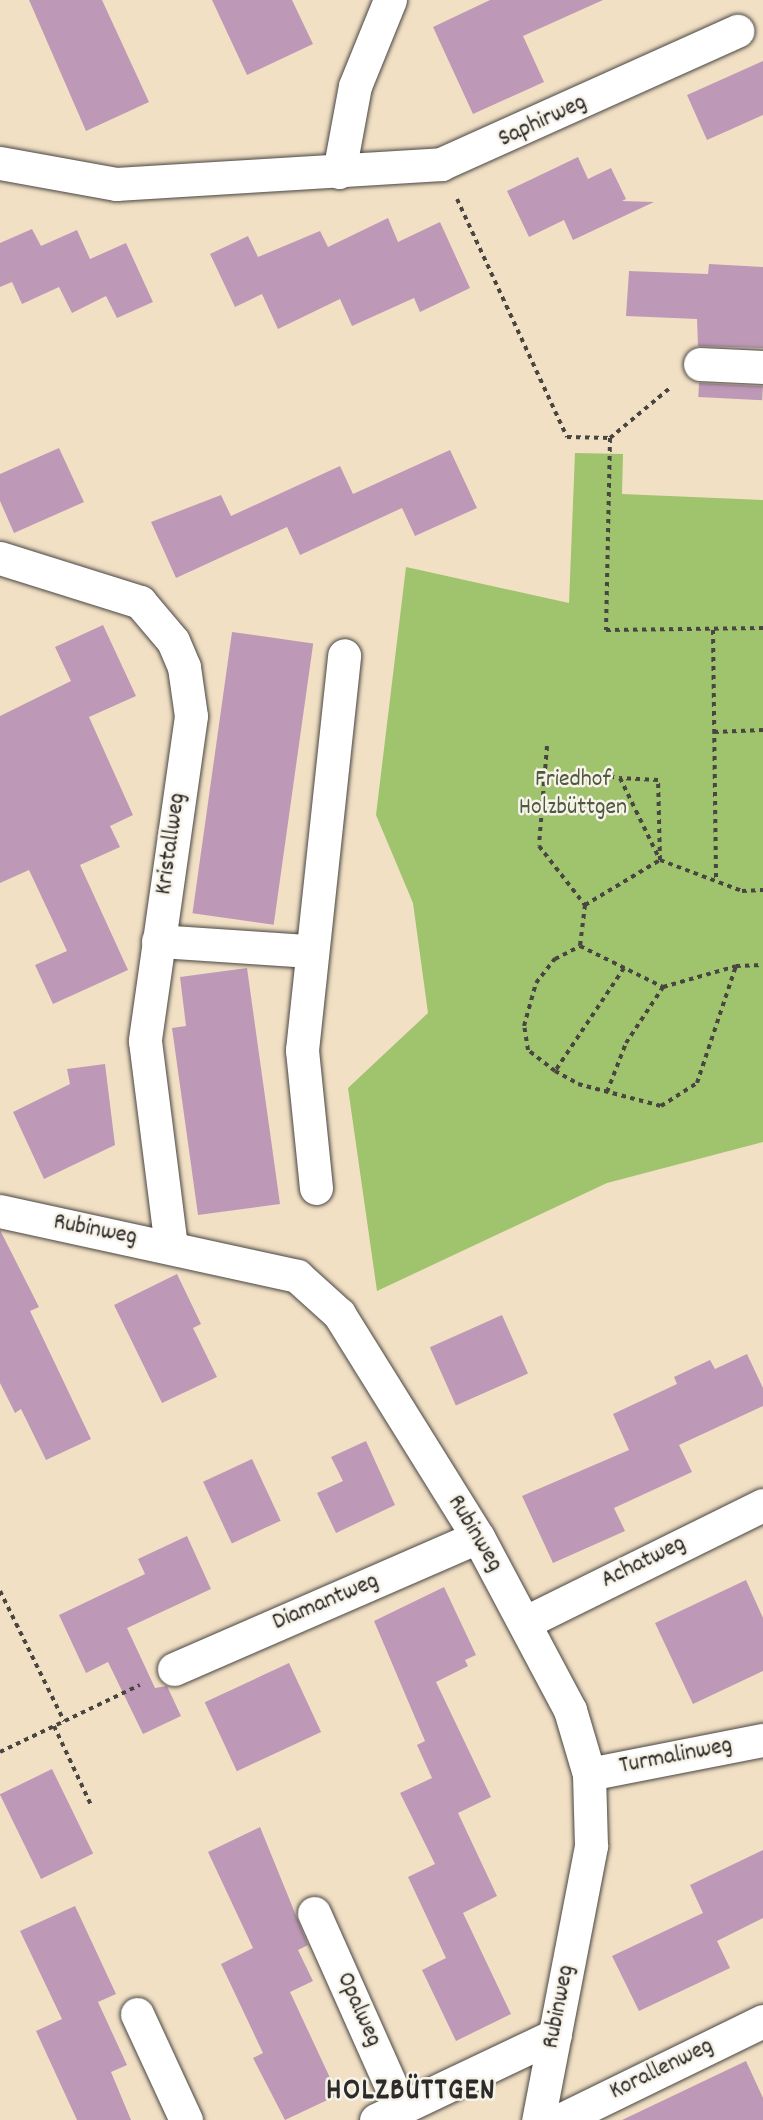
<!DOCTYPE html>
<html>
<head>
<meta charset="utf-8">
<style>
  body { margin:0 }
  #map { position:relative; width:763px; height:2120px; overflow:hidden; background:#f2e0c5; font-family:Dekko,sans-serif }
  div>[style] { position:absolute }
  .green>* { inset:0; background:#a0c36d }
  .building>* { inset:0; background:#be99b7; transform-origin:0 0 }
  .path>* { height:4px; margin-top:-2px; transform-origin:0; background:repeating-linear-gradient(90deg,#494642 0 4.5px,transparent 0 9px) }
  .roads { filter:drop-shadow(0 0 2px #494642) drop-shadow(0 0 2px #494642) }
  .minor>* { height:33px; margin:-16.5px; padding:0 16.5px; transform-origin:16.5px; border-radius:16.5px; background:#fff }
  span { translate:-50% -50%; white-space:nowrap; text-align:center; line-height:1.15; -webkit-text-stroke:5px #f7f3e8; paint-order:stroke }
  .street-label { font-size:24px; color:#2b2b2b }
  .park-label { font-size:24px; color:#4e593f }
  .district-label { font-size:30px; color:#2b2b2b; font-weight:700; letter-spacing:1.5px }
</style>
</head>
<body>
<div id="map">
  <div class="green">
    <i style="clip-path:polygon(575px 453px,623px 454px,622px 494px,763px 500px,763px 1142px,607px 1183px,377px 1291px,348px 1088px,428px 1013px,413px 903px,376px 815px,406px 567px,569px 603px)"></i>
  </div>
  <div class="building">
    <i style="clip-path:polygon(29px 0,102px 0,149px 102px,86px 131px)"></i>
    <i style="clip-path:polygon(212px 0,292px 0,313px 44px,247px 75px)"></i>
    <i style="clip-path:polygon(490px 0,603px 0,523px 36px,544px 82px,473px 114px,433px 27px)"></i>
    <i style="clip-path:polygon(763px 61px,763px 115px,707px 140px,687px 95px)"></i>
    <i style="clip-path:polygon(578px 157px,588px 179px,611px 168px,626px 199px,622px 201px,654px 202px,573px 240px,564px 220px,529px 237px,507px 191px)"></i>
    <i style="clip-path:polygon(388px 218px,398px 242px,440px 222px,470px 288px,420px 312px,414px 298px,352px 326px,340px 299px,278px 329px,262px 294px,235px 307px,210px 254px,248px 236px,258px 257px,320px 231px,328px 247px)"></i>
    <i style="clip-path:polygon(32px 229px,41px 246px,77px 230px,90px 259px,126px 243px,153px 302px,117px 318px,106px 296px,72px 313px,59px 287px,22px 304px,12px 282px,0 287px,0 243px)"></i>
    <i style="clip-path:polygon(709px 264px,763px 267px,763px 348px,698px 346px,697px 319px,626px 316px,629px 271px,708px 274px)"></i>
    <i style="left:699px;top:383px;width:64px;height:14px;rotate:3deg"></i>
    <i style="clip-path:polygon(59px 448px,84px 502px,14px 533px,0 501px,0 474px)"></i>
    <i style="clip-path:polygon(450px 450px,477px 508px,415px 536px,402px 508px,300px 555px,287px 527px,176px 578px,151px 522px,221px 495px,231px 516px,340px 466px,353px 494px)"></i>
    <i style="clip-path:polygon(103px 625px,136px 696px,89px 717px,133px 815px,110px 826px,120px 847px,80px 865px,128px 970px,53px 1004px,35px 965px,67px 951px,29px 870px,0 883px,0 716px,71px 681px,55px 647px)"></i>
    <i style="left:232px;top:632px;width:82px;height:284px;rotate:8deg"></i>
    <i style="clip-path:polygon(247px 968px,280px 1204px,198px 1215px,172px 1028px,186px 1026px,180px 977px)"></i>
    <i style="clip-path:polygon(105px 1064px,115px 1145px,44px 1179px,13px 1112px,70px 1084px,67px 1069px)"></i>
    <i style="clip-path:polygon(0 1230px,39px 1307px,30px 1311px,91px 1439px,46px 1460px,21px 1409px,15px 1413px,0 1383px)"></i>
    <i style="clip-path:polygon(177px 1274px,201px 1324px,193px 1328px,217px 1377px,162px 1403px,114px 1305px)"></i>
    <i style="left:502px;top:1315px;width:64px;height:79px;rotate:66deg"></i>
    <i style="clip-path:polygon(747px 1354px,763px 1388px,763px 1406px,679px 1445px,692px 1472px,614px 1508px,625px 1531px,553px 1563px,522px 1496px,629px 1450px,613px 1414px,677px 1384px,674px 1377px,710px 1360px,715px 1369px)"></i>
    <i style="clip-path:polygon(366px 1441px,395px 1505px,336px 1533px,317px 1493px,343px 1481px,331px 1457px)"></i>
    <i style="left:252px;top:1459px;width:68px;height:54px;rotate:65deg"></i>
    <i style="clip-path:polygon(187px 1536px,211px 1589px,127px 1628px,155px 1688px,167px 1686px,181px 1716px,143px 1734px,108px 1662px,86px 1673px,59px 1615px,145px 1574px,138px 1559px)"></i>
    <i style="clip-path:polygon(746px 1580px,763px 1618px,763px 1671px,693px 1704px,655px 1623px)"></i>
    <i style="clip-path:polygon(444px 1587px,476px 1655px,465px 1660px,468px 1666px,436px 1682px,491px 1797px,458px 1813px,497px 1896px,463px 1913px,511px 2014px,456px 2041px,422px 1970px,446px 1958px,408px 1877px,435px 1864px,400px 1793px,432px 1778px,417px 1745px,425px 1741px,374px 1621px)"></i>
    <i style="left:289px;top:1663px;width:76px;height:93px;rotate:65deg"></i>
    <i style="left:52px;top:1769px;width:94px;height:58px;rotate:64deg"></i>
    <i style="clip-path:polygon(260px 1827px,308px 1945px,298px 1950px,313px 1981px,290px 1992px,338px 2095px,285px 2120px,253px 2058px,263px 2053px,221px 1964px,253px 1948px,208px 1852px)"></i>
    <i style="clip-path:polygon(763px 1850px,763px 1918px,717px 1941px,730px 1968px,639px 2011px,612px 1956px,703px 1913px,690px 1885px)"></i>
    <i style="clip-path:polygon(75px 1906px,116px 1994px,98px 2002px,127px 2065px,111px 2072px,131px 2120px,77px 2120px,36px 2031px,62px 2019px,20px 1931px)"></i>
    <i style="clip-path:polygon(746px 2061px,763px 2098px,763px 2120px,622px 2120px)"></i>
  </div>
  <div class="path">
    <i style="left:457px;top:199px;width:262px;rotate:65.2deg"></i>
    <i style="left:567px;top:437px;width:43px;rotate:1.3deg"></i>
    <i style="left:610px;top:438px;width:80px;rotate:-39.9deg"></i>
    <i style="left:610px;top:438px;width:192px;rotate:91.2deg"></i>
    <i style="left:606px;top:630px;width:157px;rotate:-0.7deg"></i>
    <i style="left:713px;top:630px;width:250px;rotate:89.3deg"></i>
    <i style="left:714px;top:732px;width:49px;rotate:-2.3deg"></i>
    <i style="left:547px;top:746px;width:100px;rotate:94.6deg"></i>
    <i style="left:539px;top:846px;width:75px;rotate:52.1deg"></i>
    <i style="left:585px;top:905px;width:87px;rotate:-31deg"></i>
    <i style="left:660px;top:860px;width:80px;rotate:-91.4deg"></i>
    <i style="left:658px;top:780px;width:38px;rotate:-177deg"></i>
    <i style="left:583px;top:774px;width:37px;rotate:6deg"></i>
    <i style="left:620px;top:778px;width:91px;rotate:64deg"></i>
    <i style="left:660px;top:860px;width:88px;rotate:20.7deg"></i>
    <i style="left:742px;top:891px;width:21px;rotate:-3deg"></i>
    <i style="left:585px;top:905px;width:41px;rotate:97deg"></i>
    <i style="left:580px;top:946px;width:93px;rotate:26.3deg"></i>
    <i style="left:663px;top:987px;width:76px;rotate:-16deg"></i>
    <i style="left:736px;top:966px;width:27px;rotate:-2deg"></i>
    <i style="left:624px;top:968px;width:124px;rotate:123.8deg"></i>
    <i style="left:555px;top:1071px;width:26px;rotate:29deg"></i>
    <i style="left:578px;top:1084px;width:86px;rotate:14.8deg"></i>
    <i style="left:661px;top:1106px;width:43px;rotate:-32.6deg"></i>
    <i style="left:697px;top:1083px;width:123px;rotate:-71.6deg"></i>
    <i style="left:555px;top:1071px;width:34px;rotate:-142deg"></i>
    <i style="left:528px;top:1050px;width:24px;rotate:-99deg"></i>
    <i style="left:524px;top:1026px;width:45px;rotate:-74.4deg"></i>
    <i style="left:536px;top:983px;width:31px;rotate:-52deg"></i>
    <i style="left:555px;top:959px;width:28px;rotate:-27deg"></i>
    <i style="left:607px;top:1092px;width:53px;rotate:-68.8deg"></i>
    <i style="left:626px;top:1043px;width:67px;rotate:-56.5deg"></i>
    <i style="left:0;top:1591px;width:145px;rotate:63.8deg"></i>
    <i style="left:54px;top:1726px;width:89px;rotate:64.9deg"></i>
    <i style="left:0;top:1752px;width:155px;rotate:-25.6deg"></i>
  </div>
  <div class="roads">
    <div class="minor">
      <i style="left:0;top:163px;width:118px;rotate:10.3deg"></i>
      <i style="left:116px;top:184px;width:326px;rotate:-3.5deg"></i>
      <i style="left:441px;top:164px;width:325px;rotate:-24.2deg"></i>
      <i style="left:339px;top:172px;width:87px;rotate:-79.5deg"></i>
      <i style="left:355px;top:86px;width:93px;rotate:-67.9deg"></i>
      <i style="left:700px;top:364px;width:63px;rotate:2.7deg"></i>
      <i style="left:0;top:558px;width:147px;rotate:17.4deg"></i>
      <i style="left:140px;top:602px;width:51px;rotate:49.8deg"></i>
      <i style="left:173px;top:641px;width:28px;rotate:67deg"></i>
      <i style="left:184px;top:667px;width:49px;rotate:81.9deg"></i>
      <i style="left:191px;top:716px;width:328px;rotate:98.1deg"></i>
      <i style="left:145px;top:1041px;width:207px;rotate:82.8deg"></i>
      <i style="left:158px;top:941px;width:151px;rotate:3.8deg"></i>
      <i style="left:316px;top:1188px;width:139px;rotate:-95.8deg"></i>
      <i style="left:302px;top:1050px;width:397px;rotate:-83.9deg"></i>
      <i style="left:0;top:1211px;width:304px;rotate:12.3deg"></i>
      <i style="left:297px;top:1276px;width:57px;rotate:42.1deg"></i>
      <i style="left:339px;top:1314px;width:263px;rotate:58.1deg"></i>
      <i style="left:478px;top:1537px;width:196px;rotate:62deg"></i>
      <i style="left:570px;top:1710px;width:67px;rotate:73.5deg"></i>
      <i style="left:589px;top:1774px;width:72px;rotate:88.4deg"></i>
      <i style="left:591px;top:1846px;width:279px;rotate:100.9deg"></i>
      <i style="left:526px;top:1622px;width:264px;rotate:-26.3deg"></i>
      <i style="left:174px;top:1669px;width:331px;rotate:-23.5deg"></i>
      <i style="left:589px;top:1774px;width:177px;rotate:-11.1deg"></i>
      <i style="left:314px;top:1913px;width:214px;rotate:66deg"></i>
      <i style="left:137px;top:2014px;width:117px;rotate:65.2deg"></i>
      <i style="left:376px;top:2120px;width:198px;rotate:-25.4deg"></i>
      <i style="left:560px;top:2120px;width:226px;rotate:-26deg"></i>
    </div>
  </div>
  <div class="street-label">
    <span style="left:543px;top:122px;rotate:-25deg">Saphirweg</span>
    <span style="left:172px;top:844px;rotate:-82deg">Kristallweg</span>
    <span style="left:95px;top:1231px;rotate:11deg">Rubinweg</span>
    <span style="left:474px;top:1534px;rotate:59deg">Rubinweg</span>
    <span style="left:644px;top:1563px;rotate:-26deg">Achatweg</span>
    <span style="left:326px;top:1603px;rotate:-23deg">Diamantweg</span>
    <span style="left:676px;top:1757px;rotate:-11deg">Turmalinweg</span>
    <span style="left:560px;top:2007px;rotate:-79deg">Rubinweg</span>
    <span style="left:358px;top:2010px;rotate:66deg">Opalweg</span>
    <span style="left:662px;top:2070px;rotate:-26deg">Korallenweg</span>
  </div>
  <div class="park-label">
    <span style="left:573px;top:795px">Friedhof<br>Holzbüttgen</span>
  </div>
  <div class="district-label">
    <span style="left:411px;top:2093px">HOLZBÜTTGEN</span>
  </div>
</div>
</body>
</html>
